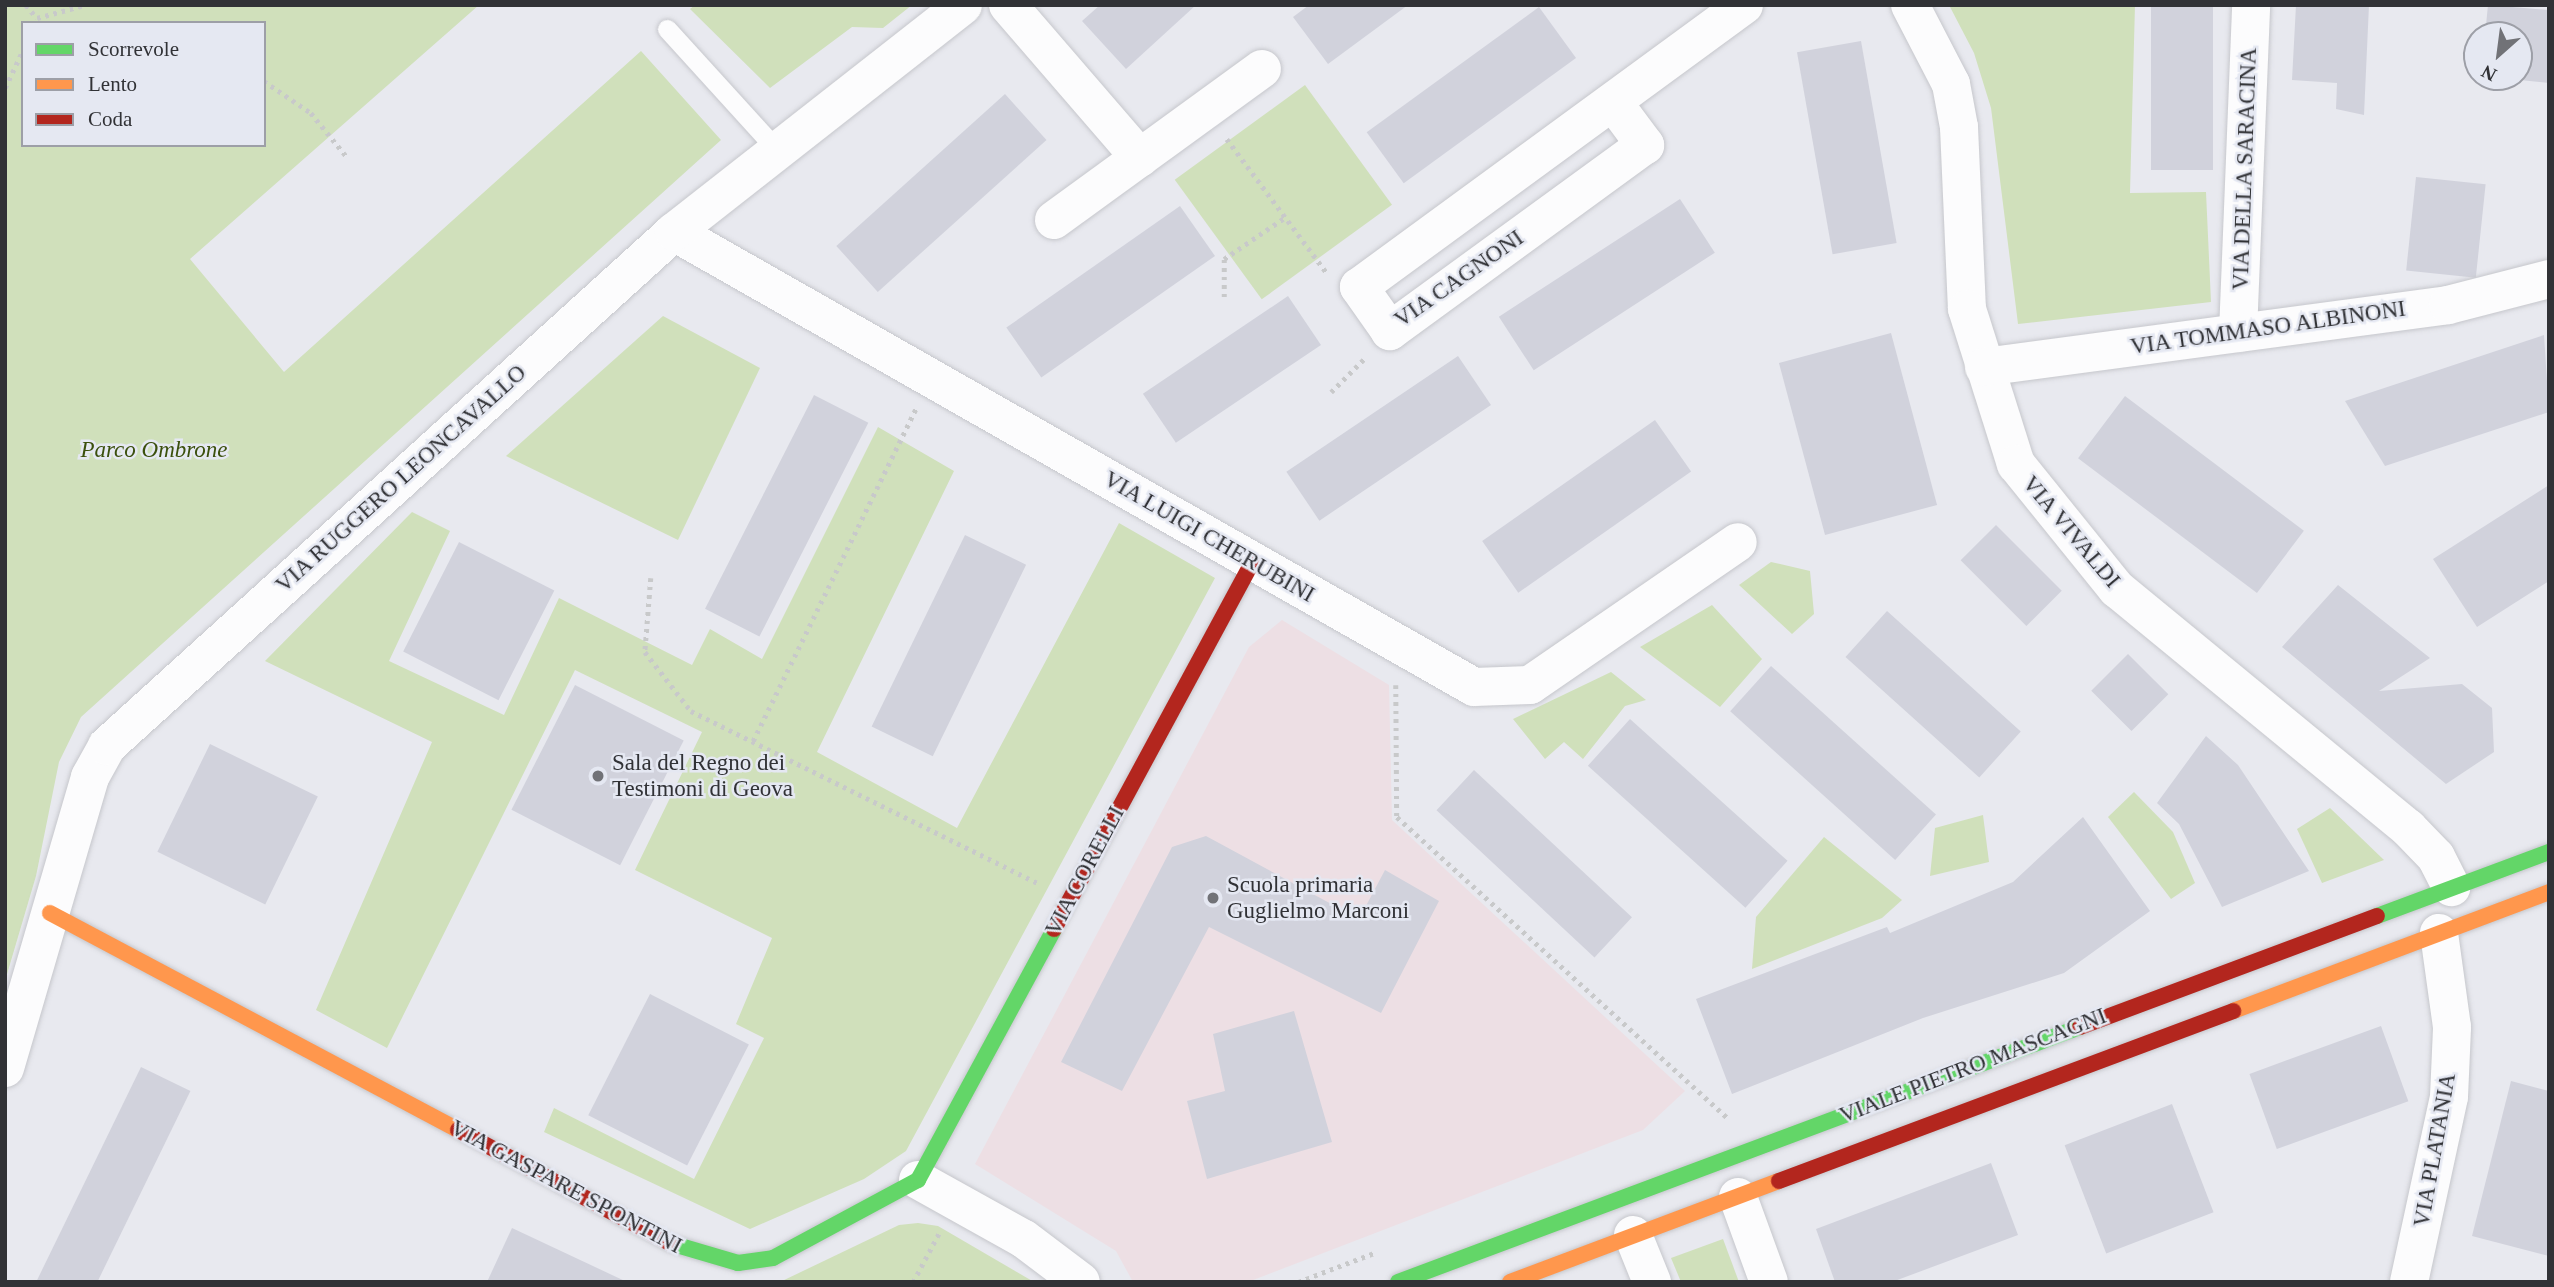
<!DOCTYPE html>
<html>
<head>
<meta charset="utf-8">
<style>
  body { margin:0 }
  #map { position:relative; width:2554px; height:1287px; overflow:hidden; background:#e8e9ef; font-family:"Times New Roman",serif }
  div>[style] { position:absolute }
  .education>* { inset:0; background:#eddfe4 }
  .green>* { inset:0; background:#d0e0bb; transform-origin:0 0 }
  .building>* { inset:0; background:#d1d2dc; transform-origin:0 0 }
  .path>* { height:4.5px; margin-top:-2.25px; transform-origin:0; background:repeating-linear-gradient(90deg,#c8c9ca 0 3.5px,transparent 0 8.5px) }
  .roads { filter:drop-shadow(0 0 2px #c6c7cc) drop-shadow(0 0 2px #c6c7cc) }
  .lane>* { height:19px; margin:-9.5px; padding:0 9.5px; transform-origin:9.5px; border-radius:9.5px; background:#fcfcfd }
  .street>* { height:38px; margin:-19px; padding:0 19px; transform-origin:19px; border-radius:19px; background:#fcfcfd }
  .fast>* { height:16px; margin:-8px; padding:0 8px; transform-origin:8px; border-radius:8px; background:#63d668 }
  .slow>* { height:16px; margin:-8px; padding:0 8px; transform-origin:8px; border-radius:8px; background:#ff974d }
  .jam>* { height:16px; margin:-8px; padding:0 8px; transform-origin:8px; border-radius:8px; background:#b3261e }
  .dots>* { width:19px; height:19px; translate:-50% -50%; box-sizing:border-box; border:4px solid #e5e8f2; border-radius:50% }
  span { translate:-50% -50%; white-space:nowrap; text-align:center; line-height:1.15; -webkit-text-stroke:5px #e5e8f2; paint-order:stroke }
  .street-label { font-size:23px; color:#313236 }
  .park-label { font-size:23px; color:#3b500d; font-style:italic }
  .poi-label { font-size:23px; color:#313236 }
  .left { translate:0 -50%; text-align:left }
  .frame { position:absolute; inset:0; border:7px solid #313236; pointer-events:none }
  .legend { position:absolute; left:21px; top:21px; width:245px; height:126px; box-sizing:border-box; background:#e5e8f2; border:2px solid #9d9fa7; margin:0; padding:9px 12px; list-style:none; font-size:21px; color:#313236 }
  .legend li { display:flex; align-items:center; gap:14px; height:35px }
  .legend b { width:35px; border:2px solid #9d9fa7 }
  .north { position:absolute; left:2463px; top:21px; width:70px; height:70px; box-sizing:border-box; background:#e5e8f2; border:2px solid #9d9fa7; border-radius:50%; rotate:208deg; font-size:19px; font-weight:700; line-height:28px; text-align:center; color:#313236 }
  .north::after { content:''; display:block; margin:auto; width:24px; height:32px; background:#717277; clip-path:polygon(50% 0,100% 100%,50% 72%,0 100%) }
</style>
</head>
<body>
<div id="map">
  <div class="education">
    <i style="clip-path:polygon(1282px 620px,1389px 685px,1392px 820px,1685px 1091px,1643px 1130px,1248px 1282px,1133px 1282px,1116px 1251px,975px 1164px,1249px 647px)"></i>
  </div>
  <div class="green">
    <i style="clip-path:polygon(evenodd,5px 5px,479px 5px,190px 259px,284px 372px,641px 51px,721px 140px,81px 717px,59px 762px,36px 876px,5px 981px,5px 5px,23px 23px,264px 23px,264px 145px,23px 145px,23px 23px)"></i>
    <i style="clip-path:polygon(695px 5px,912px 5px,883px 28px,852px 27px,770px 88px,690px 9px)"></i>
    <i style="clip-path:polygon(1949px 5px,2135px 5px,2130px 193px,2206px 192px,2211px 302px,2018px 324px,1991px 108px,1974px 53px)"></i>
    <i style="left:1305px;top:85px;width:148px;height:161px;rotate:54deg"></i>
    <i style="clip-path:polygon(663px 316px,760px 368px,678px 540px,506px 456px)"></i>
    <i style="clip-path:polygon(878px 427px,954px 471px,817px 752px,957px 828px,1119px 523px,1215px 578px,906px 1151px,864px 1179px,750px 1229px,544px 1132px,554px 1108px,694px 1179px,764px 1038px,736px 1024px,772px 938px,635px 870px,702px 732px,575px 670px,387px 1048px,316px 1010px,432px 742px,265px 661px,412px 512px,450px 531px,389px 661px,504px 715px,559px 598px,692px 665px,710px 629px,762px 659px)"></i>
    <i style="clip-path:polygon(1771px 562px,1810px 571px,1814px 614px,1792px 634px,1739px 585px)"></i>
    <i style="clip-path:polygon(1712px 605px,1762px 659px,1720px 707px,1640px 647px)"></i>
    <i style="clip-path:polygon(1611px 672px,1646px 700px,1625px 706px,1583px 759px,1564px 742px,1545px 759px,1513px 719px)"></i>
    <i style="clip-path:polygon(2134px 792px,2173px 832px,2195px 883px,2171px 899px,2108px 817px)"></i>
    <i style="clip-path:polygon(2330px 808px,2384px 860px,2322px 883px,2297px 829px)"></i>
    <i style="clip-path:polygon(1983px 815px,1989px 862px,1930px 876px,1935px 828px)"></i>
    <i style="clip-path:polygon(1824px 837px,1902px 900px,1882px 918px,1752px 969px,1756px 917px)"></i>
    <i style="clip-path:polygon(918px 1223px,938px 1226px,1034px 1282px,780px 1282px,899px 1225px)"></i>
    <i style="clip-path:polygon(1723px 1239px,1739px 1282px,1681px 1282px,1671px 1258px)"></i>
  </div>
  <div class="building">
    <i style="clip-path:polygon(1100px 5px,1196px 5px,1126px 69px,1082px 21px)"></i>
    <i style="clip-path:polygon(1309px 5px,1408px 5px,1328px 64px,1293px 17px)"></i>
    <i style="left:2151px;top:5px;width:62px;height:165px"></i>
    <i style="clip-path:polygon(2296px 5px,2369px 5px,2364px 115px,2336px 109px,2337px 83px,2292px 80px)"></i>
    <i style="clip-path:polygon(2488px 5px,2549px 10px,2549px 83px,2490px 77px,2519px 77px,2519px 35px,2485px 35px)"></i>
    <i style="left:1539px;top:7px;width:63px;height:213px;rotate:54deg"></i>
    <i style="left:1861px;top:41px;width:205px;height:65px;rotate:80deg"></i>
    <i style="left:1005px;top:94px;width:62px;height:227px;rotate:48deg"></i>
    <i style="left:2416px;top:177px;width:70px;height:94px;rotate:6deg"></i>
    <i style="left:1680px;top:199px;width:64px;height:216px;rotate:57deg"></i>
    <i style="left:1180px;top:206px;width:61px;height:212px;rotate:55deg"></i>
    <i style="left:1288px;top:296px;width:59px;height:175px;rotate:56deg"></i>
    <i style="left:1891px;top:333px;width:178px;height:116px;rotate:75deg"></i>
    <i style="clip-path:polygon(2544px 335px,2549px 412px,2385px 466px,2345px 401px)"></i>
    <i style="left:1458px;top:356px;width:59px;height:207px;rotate:56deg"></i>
    <i style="left:814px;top:395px;width:61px;height:240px;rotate:27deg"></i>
    <i style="left:2125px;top:396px;width:224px;height:78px;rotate:37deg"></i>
    <i style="left:1655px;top:420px;width:63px;height:211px;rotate:55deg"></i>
    <i style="clip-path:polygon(2549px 485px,2549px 581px,2477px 627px,2433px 559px)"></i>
    <i style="left:1996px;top:525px;width:93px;height:50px;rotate:45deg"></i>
    <i style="left:965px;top:535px;width:68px;height:213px;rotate:26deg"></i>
    <i style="left:459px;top:542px;width:107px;height:123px;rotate:27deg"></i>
    <i style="clip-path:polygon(2338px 585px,2430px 658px,2379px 691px,2462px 684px,2492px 708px,2494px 752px,2446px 784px,2282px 647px)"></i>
    <i style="left:1887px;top:611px;width:180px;height:62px;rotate:42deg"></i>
    <i style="left:2128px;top:654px;width:57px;height:52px;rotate:45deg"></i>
    <i style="left:1771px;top:666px;width:222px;height:61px;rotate:42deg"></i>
    <i style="left:575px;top:685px;width:122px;height:140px;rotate:27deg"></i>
    <i style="left:1630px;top:719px;width:212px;height:63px;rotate:42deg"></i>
    <i style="clip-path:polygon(2206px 736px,2238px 765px,2309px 871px,2222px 907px,2179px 824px,2157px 803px)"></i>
    <i style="left:210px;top:744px;width:120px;height:120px;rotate:26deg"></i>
    <i style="left:1474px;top:770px;width:216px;height:55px;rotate:43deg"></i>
    <i style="clip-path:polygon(2083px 817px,2150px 911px,2064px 973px,1923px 1018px,1732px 1094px,1696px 999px,1887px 927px,1890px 933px,2013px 882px)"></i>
    <i style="clip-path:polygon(1206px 836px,1359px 919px,1385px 870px,1439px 901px,1381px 1013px,1209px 927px,1122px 1091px,1061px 1062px,1172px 847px)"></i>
    <i style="left:650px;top:994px;width:111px;height:136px;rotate:27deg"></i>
    <i style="clip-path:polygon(1294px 1011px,1332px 1142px,1207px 1179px,1187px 1101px,1225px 1091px,1213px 1034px)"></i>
    <i style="left:2381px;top:1026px;width:80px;height:140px;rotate:70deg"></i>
    <i style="left:141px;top:1067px;width:55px;height:240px;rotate:26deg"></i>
    <i style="clip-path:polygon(2511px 1081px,2549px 1091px,2549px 1256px,2472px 1236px)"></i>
    <i style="left:2172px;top:1104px;width:116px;height:115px;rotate:69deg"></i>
    <i style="clip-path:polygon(1991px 1163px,2018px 1235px,1892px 1282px,1835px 1282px,1816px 1229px)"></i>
    <i style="clip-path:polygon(512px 1228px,627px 1282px,487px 1282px)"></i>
  </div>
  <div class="path">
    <i style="left:26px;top:5px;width:17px;rotate:50deg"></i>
    <i style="left:37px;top:18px;width:50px;rotate:-15.2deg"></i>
    <i style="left:35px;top:23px;width:15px"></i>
    <i style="left:264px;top:81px;width:57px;rotate:34.2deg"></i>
    <i style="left:311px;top:113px;width:57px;rotate:50.7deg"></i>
    <i style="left:5px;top:88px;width:42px;rotate:-64.7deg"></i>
    <i style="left:1227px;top:139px;width:166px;rotate:53.3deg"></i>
    <i style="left:1224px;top:297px;width:38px;rotate:-90deg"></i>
    <i style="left:1224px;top:259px;width:73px;rotate:-34.3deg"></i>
    <i style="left:1331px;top:392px;width:49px;rotate:-45deg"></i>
    <i style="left:651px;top:578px;width:74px;rotate:94.6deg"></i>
    <i style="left:645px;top:652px;width:75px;rotate:52.1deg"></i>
    <i style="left:691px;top:711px;width:387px;rotate:26.4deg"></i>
    <i style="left:1396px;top:685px;width:132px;rotate:89.6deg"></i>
    <i style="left:1397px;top:817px;width:450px;rotate:42.3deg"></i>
    <i style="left:753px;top:741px;width:370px;rotate:-63.9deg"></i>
    <i style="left:913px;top:1282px;width:55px;rotate:-62deg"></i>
    <i style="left:1298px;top:1282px;width:81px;rotate:-20.9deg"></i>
  </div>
  <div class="roads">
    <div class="lane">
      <i style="left:667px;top:29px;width:164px;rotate:47.7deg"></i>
    </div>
    <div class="street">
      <i style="left:1008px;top:5px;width:202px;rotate:49.2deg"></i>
      <i style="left:1910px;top:5px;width:89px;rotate:62.6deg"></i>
      <i style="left:1951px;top:84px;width:44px;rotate:79.5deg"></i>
      <i style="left:1959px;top:127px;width:182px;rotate:87.5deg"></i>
      <i style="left:1967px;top:309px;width:163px;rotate:72.5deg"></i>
      <i style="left:2016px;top:464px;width:161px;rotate:51.1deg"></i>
      <i style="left:2117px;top:589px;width:377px;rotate:39.4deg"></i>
      <i style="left:2408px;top:828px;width:40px;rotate:46deg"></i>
      <i style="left:2436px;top:857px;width:34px;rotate:63deg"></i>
      <i style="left:1613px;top:102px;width:54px;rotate:53.3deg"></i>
      <i style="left:1645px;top:145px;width:316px;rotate:143.9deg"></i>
      <i style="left:1390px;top:331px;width:54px;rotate:-125.2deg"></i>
      <i style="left:1359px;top:287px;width:477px;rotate:-36.2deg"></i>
      <i style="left:1054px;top:220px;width:257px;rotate:-36deg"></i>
      <i style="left:674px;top:232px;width:920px;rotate:29.63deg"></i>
      <i style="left:1474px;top:687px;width:56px;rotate:-2deg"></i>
      <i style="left:1530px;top:685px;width:252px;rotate:-34.5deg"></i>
      <i style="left:2238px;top:333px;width:328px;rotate:-87.7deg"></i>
      <i style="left:1984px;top:367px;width:468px;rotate:-7.6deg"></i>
      <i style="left:2448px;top:305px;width:104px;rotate:-14.4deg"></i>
      <i style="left:5px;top:1068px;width:303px;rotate:-73.7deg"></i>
      <i style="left:90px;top:777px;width:35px;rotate:-61deg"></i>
      <i style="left:107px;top:746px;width:765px;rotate:-42.19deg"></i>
      <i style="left:674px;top:232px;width:367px;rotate:-38.1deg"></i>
      <i style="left:918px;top:1180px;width:121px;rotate:29.1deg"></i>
      <i style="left:1024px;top:1239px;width:71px;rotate:37deg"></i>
      <i style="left:1738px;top:1197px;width:90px;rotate:70deg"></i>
      <i style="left:1633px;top:1235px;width:51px;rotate:68deg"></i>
      <i style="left:2409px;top:1282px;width:189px;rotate:-77.8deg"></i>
      <i style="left:2449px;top:1097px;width:70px;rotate:-87.5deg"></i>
      <i style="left:2452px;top:1027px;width:95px;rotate:-97.9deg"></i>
    </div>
    <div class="fast">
      <i style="left:2377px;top:916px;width:184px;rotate:-20.4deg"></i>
      <i style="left:670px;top:1243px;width:71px;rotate:16.4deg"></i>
      <i style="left:738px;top:1263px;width:35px;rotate:-8deg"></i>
      <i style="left:773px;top:1258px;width:165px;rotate:-28.3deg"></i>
      <i style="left:918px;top:1180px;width:285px;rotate:-61.5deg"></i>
      <i style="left:1398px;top:1282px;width:728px;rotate:-20.5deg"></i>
    </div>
    <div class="slow">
      <i style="left:50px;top:913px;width:462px;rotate:28deg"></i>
      <i style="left:2233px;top:1011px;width:338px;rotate:-20.6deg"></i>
      <i style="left:1510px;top:1282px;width:287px;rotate:-20.6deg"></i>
    </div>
    <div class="jam">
      <i style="left:1054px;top:929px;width:418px;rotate:-61.6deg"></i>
      <i style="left:2080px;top:1027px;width:317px;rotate:-20.5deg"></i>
      <i style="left:458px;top:1130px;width:240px;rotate:28.1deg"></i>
      <i style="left:1779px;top:1181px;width:485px;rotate:-20.5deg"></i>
    </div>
  </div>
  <div class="dots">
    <i style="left:598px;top:776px;background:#717277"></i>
    <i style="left:1213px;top:898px;background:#717277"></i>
  </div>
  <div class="street-label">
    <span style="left:2245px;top:169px;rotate:-88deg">VIA DELLA SARACINA</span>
    <span style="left:1459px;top:279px;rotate:-35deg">VIA CAGNONI</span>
    <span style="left:2268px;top:328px;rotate:-8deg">VIA TOMMASO ALBINONI</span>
    <span style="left:401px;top:479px;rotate:-42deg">VIA RUGGERO LEONCAVALLO</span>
    <span style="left:2071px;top:532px;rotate:50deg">VIA VIVALDI</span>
    <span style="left:1209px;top:537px;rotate:30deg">VIA LUIGI CHERUBINI</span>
    <span style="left:1085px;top:871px;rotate:-62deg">VIA CORELLI</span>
    <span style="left:1973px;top:1066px;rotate:-21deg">VIALE PIETRO MASCAGNI</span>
    <span style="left:2435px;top:1150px;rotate:-80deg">VIA PLATANIA</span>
    <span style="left:566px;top:1187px;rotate:28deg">VIA GASPARE SPONTINI</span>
  </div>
  <div class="park-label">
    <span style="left:154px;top:450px">Parco Ombrone</span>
  </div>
  <div class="poi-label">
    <span class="left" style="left:612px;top:776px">Sala del Regno dei<br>Testimoni di Geova</span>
    <span class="left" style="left:1227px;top:898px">Scuola primaria<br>Guglielmo Marconi</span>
  </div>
  <div class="frame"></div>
  <ul class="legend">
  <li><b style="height:9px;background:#63d668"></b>Scorrevole</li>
  <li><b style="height:9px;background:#ff974d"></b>Lento</li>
  <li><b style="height:9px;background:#b3261e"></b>Coda</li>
  </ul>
  <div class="north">N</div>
</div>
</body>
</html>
